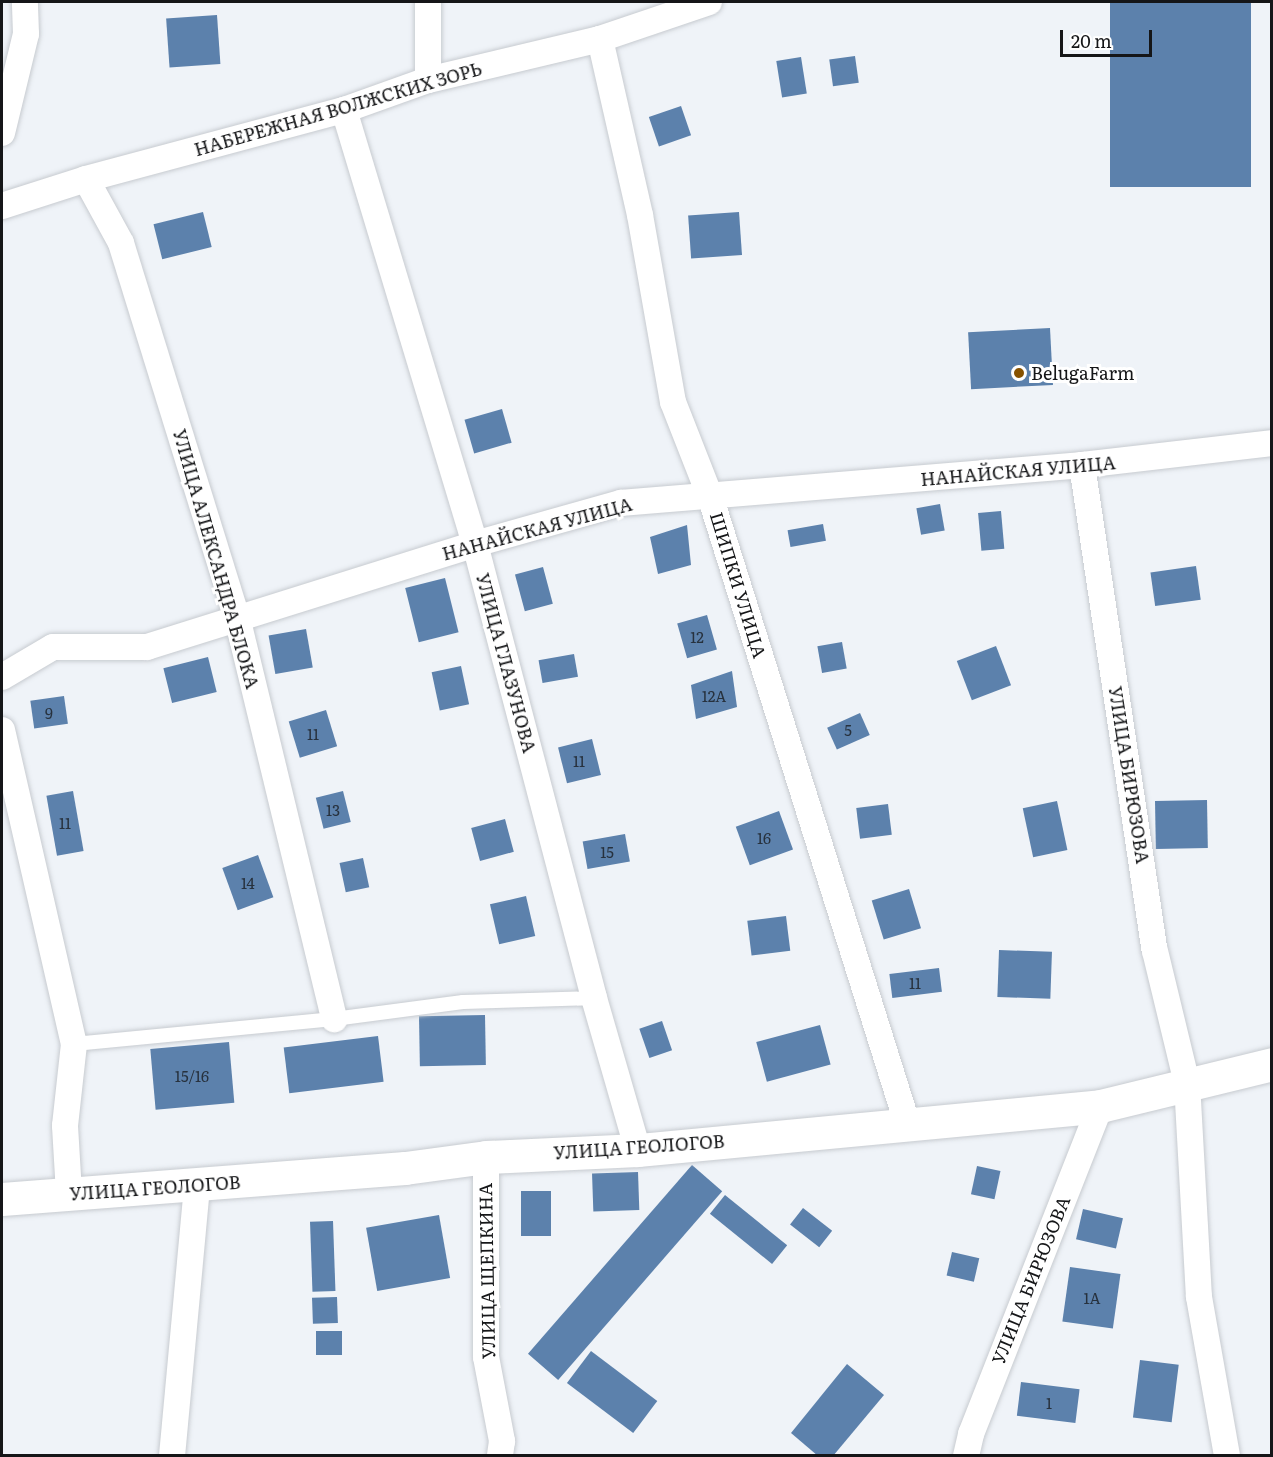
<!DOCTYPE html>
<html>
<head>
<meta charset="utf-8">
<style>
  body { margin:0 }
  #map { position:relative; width:1273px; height:1457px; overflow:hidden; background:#eff3f8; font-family:Literata,serif }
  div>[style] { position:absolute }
  .building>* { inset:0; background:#5c81ac; transform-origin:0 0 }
  .roads { filter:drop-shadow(0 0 2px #c7cbd0) drop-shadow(0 0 2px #c7cbd0) }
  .service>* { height:14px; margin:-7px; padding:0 7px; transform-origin:7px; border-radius:7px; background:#fff }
  .minor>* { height:26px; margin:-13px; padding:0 13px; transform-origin:13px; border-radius:13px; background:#fff }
  .tertiary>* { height:33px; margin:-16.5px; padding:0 16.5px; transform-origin:16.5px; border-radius:16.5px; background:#fff }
  .dots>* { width:16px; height:16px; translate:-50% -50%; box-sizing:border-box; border:3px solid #fff; border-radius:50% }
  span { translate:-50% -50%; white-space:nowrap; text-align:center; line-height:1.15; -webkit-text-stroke:6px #fff; paint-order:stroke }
  .number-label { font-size:15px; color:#27313d }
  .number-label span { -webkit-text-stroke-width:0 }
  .street-label { font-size:18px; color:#151618 }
  .poi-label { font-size:18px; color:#151618 }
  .left { translate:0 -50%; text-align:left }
  .frame { position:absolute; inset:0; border:3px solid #151618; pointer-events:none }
  .scale { position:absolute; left:1060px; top:30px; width:92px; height:27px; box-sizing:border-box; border:3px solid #151618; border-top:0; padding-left:8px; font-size:18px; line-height:21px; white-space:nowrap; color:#151618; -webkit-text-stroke:4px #fff; paint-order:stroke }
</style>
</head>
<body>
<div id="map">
  <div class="building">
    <i style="left:1110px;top:2px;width:141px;height:185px"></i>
    <i style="left:217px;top:15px;width:49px;height:51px;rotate:86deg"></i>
    <i style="left:855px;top:56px;width:27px;height:26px;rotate:82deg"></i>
    <i style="left:801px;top:57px;width:37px;height:25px;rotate:81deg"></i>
    <i style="left:681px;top:106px;width:31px;height:34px;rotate:71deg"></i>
    <i style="left:203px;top:212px;width:36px;height:51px;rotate:76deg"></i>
    <i style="left:739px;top:212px;width:43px;height:51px;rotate:86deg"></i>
    <i style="left:1050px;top:328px;width:57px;height:82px;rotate:87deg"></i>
    <i style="left:502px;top:409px;width:35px;height:39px;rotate:74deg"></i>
    <i style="left:940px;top:504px;width:27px;height:24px;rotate:80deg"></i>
    <i style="left:1001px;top:511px;width:38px;height:23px;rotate:85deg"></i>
    <i style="left:823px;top:524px;width:17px;height:36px;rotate:80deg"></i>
    <i style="clip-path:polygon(687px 525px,691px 565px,658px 574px,650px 537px)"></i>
    <i style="left:1196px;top:566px;width:34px;height:46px;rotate:82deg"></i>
    <i style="left:543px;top:567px;width:38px;height:29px;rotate:75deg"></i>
    <i style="left:445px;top:578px;width:56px;height:41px;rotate:76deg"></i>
    <i style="left:707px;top:615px;width:36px;height:31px;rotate:74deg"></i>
    <i style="left:306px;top:629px;width:39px;height:38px;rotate:80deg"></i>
    <i style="left:842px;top:642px;width:27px;height:25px;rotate:80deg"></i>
    <i style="left:996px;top:646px;width:42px;height:42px;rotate:69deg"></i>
    <i style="left:574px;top:654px;width:23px;height:36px;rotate:80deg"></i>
    <i style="left:208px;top:657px;width:36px;height:46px;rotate:76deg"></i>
    <i style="left:461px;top:666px;width:39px;height:30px;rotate:78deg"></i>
    <i style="clip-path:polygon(732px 671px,737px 707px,696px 719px,691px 685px)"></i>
    <i style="left:64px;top:696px;width:28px;height:34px;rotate:82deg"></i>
    <i style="left:326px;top:710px;width:38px;height:39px;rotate:73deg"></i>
    <i style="left:860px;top:713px;width:24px;height:36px;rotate:66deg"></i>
    <i style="left:592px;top:739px;width:37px;height:35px;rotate:76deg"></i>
    <i style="left:73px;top:791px;width:61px;height:27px;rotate:80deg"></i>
    <i style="left:343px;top:791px;width:32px;height:28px;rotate:76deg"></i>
    <i style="left:1207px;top:800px;width:48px;height:52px;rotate:89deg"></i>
    <i style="left:1057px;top:801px;width:50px;height:35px;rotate:78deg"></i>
    <i style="left:888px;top:804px;width:31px;height:32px;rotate:83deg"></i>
    <i style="left:779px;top:811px;width:41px;height:46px;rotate:70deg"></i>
    <i style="left:505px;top:819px;width:34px;height:35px;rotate:75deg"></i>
    <i style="left:625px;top:834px;width:28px;height:43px;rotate:80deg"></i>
    <i style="left:258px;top:855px;width:45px;height:38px;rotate:70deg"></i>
    <i style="left:363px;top:858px;width:30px;height:24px;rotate:78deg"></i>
    <i style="left:909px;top:889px;width:41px;height:39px;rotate:73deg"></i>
    <i style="left:526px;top:896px;width:41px;height:37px;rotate:77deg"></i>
    <i style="left:786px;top:916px;width:35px;height:39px;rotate:83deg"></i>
    <i style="left:999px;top:950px;width:53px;height:47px;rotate:2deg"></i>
    <i style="left:939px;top:968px;width:24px;height:50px;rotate:83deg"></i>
    <i style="left:485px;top:1015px;width:50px;height:66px;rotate:89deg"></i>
    <i style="left:662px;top:1021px;width:31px;height:24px;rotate:71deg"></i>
    <i style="left:820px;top:1025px;width:41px;height:66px;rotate:75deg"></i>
    <i style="left:378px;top:1036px;width:46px;height:95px;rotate:83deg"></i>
    <i style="left:229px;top:1042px;width:61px;height:79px;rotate:85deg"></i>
    <i style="left:692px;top:1165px;width:40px;height:250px;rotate:41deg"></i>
    <i style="left:977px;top:1166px;width:24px;height:29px;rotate:12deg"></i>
    <i style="left:638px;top:1172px;width:38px;height:46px;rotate:88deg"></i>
    <i style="left:521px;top:1191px;width:30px;height:45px"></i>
    <i style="left:725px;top:1195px;width:80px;height:24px;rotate:39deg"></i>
    <i style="left:803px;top:1208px;width:37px;height:21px;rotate:38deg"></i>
    <i style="left:1083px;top:1209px;width:41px;height:31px;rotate:13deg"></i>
    <i style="left:439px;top:1215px;width:64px;height:74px;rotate:80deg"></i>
    <i style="left:333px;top:1221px;width:70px;height:23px;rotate:88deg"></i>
    <i style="left:952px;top:1252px;width:28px;height:24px;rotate:13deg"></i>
    <i style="left:1070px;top:1267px;width:51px;height:55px;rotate:8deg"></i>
    <i style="left:337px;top:1297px;width:26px;height:25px;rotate:88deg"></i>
    <i style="left:316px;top:1331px;width:26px;height:24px"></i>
    <i style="left:591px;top:1351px;width:83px;height:40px;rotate:37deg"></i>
    <i style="left:1140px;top:1360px;width:39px;height:58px;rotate:7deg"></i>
    <i style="clip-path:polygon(847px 1364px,884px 1395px,833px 1456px,818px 1456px,791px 1433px)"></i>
    <i style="left:1021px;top:1382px;width:59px;height:34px;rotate:7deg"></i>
  </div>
  <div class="roads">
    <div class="service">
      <i style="left:74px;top:1044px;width:261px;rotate:-5.5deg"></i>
      <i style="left:334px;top:1019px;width:130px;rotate:-7.5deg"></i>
      <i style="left:463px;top:1002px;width:131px;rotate:-1.7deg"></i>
    </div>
    <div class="minor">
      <i style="left:600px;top:39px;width:180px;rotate:77.2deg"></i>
      <i style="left:640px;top:215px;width:190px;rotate:80deg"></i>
      <i style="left:673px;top:402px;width:104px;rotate:68.6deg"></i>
      <i style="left:711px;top:499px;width:654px;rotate:72.56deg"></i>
      <i style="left:428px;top:80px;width:78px;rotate:-90deg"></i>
      <i style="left:344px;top:110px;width:453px;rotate:73.2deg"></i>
      <i style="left:475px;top:544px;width:469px;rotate:75.3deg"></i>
      <i style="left:594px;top:998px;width:158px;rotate:73.9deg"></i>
      <i style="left:2px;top:133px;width:102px;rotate:-76.4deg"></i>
      <i style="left:26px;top:34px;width:32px;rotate:-92deg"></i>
      <i style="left:86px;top:179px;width:73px;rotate:61.3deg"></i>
      <i style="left:121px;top:243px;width:392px;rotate:72.8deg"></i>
      <i style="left:237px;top:617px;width:414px;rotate:76.4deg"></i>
      <i style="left:2px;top:206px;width:88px;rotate:-17.8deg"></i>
      <i style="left:86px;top:179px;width:267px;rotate:-15deg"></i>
      <i style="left:344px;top:110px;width:89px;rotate:-19.7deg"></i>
      <i style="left:428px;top:80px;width:177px;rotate:-13.4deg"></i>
      <i style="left:600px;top:39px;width:115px;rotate:-18.7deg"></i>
      <i style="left:1082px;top:465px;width:491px;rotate:81.5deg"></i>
      <i style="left:1155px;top:951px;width:136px;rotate:76.4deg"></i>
      <i style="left:1187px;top:1083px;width:214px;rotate:86.8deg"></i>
      <i style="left:1199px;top:1297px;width:161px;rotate:80deg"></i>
      <i style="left:2px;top:677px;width:59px;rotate:-30.5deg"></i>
      <i style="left:53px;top:647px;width:94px"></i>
      <i style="left:147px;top:647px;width:344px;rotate:-17.4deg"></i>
      <i style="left:475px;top:544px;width:152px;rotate:-15.7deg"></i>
      <i style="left:621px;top:503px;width:463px;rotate:-4.7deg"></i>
      <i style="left:1082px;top:465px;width:191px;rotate:-6.6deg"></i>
      <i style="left:2px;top:730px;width:322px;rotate:77.1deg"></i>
      <i style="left:74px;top:1044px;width:82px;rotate:96.3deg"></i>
      <i style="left:65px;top:1126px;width:68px;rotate:86.6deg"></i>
      <i style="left:486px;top:1157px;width:200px;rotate:90deg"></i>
      <i style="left:486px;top:1357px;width:86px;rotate:79.2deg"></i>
      <i style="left:502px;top:1441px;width:15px;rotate:98deg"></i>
      <i style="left:172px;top:1456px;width:272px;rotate:-84.7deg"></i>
      <i style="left:966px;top:1456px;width:23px;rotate:-77deg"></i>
      <i style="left:971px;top:1434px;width:352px;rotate:-68.5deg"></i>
    </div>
    <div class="tertiary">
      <i style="left:2px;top:1199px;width:404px;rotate:-4.4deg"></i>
      <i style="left:405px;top:1168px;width:82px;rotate:-7.7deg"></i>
      <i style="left:486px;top:1157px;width:152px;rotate:-2.6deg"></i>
      <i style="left:638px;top:1150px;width:464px;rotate:-5.4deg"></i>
      <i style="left:1100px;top:1106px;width:177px;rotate:-13.7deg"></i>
    </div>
  </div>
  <div class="dots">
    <i style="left:1019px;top:373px;background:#875200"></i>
  </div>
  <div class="number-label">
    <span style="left:697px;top:637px">12</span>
    <span style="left:714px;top:696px">12А</span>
    <span style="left:49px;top:713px">9</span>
    <span style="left:848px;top:730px">5</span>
    <span style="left:313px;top:734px">11</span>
    <span style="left:579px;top:761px">11</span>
    <span style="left:333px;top:810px">13</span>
    <span style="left:65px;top:823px">11</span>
    <span style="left:764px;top:838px">16</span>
    <span style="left:607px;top:852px">15</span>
    <span style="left:248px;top:883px">14</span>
    <span style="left:915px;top:983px">11</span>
    <span style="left:192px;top:1076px">15/16</span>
    <span style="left:1092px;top:1298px">1А</span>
    <span style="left:1049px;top:1403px">1</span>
  </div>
  <div class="street-label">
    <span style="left:338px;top:109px;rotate:-16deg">НАБЕРЕЖНАЯ ВОЛЖСКИХ ЗОРЬ</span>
    <span style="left:1018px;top:471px;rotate:-5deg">НАНАЙСКАЯ УЛИЦА</span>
    <span style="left:537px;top:529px;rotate:-15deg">НАНАЙСКАЯ УЛИЦА</span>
    <span style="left:216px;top:559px;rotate:74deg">УЛИЦА АЛЕКСАНДРА БЛОКА</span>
    <span style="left:738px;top:585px;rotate:73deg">ШИПКИ УЛИЦА</span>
    <span style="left:506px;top:663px;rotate:75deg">УЛИЦА ГЛАЗУНОВА</span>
    <span style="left:1129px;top:775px;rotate:81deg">УЛИЦА БИРЮЗОВА</span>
    <span style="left:639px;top:1147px;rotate:-4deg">УЛИЦА ГЕОЛОГОВ</span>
    <span style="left:155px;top:1188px;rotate:-4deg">УЛИЦА ГЕОЛОГОВ</span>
    <span style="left:487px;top:1271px;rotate:-91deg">УЛИЦА ЩЕПКИНА</span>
    <span style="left:1031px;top:1280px;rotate:-68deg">УЛИЦА БИРЮЗОВА</span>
  </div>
  <div class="poi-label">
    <span class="left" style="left:1031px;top:373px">BelugaFarm</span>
  </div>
  <div class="frame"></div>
  <div class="scale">20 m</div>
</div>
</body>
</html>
